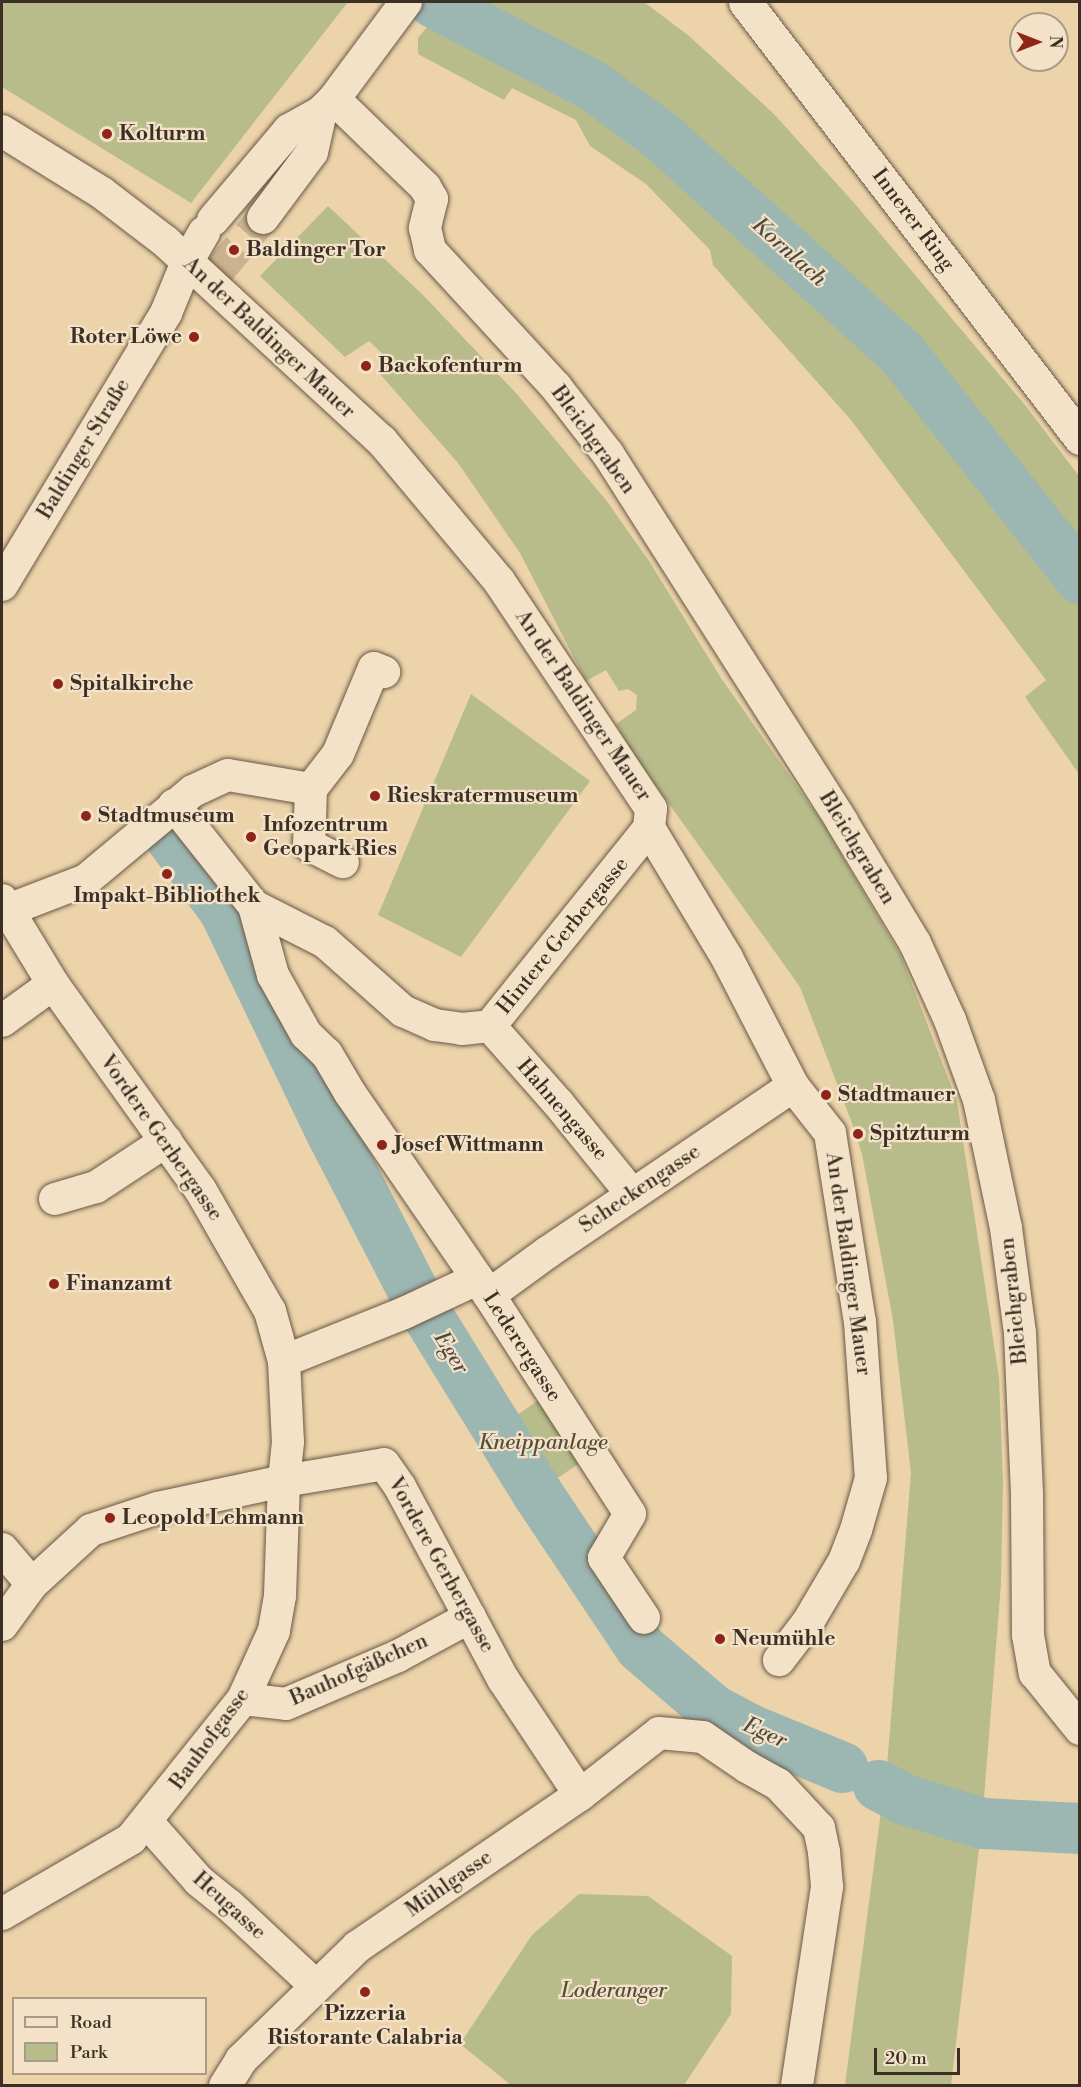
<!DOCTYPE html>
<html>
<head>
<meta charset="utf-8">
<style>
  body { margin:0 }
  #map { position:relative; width:1081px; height:2087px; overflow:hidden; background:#edd3aa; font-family:"Libre Bodoni",serif }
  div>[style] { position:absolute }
  .green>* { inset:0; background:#b7bc8a; transform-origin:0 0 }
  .stream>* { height:8px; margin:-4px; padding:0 4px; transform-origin:4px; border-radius:4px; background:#9cb6b2 }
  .river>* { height:51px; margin:-25.5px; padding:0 25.5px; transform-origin:25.5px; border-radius:25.5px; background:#9cb6b2 }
  .street-tunnel>* { height:32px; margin-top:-16px; transform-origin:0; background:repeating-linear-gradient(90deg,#cab28f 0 32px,transparent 0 48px) }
  .roads { filter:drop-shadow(0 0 2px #685946) drop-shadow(0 0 2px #685946) }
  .street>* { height:32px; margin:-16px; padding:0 16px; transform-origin:16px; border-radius:16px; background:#f3e2c8 }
  .secondary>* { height:33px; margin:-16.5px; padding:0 16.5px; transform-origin:16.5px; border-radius:16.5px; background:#f3e2c8 }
  .dots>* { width:16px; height:16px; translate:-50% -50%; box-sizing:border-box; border:3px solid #f3e2c8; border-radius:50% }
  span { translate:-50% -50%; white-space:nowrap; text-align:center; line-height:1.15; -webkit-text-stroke:4.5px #f3e2c8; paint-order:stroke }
  .poi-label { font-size:21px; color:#3c3025; font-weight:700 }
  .left { translate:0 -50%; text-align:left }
  .right { translate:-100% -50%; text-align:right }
  .street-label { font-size:21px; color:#3c3025 }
  .park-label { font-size:21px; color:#554c39; font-style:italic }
  .water-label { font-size:22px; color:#4f4b41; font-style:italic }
  .frame { position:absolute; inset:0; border:3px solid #3c3025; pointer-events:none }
  .legend { position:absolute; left:12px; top:1997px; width:195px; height:78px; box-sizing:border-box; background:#f3e2c8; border:2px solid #aa9b87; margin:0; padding:8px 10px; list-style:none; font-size:18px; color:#3c3025 }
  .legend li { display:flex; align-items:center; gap:12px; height:30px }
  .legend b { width:30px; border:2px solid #aa9b87 }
  .north { position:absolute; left:1009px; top:12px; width:60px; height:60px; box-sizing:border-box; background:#f3e2c8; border:2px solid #aa9b87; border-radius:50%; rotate:90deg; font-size:16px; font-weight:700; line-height:24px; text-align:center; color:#3c3025 }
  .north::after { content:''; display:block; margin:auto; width:21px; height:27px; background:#8f2418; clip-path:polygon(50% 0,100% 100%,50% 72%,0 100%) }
  .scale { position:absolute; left:874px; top:2048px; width:86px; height:27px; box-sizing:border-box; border:3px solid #3c3025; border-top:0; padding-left:8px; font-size:18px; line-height:21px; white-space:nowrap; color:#3c3025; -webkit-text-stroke:4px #f3e2c8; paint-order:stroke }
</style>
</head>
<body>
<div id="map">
  <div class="green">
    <i style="clip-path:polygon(2px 2px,348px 2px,191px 203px,2px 87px)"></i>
    <i style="clip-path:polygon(448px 2px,644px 2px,689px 36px,774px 114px,855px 204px,1025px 405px,1079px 476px,1079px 774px,1025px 697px,1046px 680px,851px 420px,713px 265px,710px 250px,646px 184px,590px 146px,576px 120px,512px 88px,504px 100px,418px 54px,418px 38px)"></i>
    <i style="clip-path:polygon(328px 206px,423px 295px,516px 393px,606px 500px,649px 561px,721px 678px,824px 825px,901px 956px,957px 1101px,999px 1378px,1003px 1481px,1001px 1584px,982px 1823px,951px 2085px,845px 2085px,887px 1766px,911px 1473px,893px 1320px,862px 1154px,852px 1123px,800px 987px,632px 752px,616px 724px,636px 710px,637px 695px,628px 689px,619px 691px,606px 670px,586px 681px,520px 553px,458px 463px,380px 374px,390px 361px,369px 341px,345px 357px,260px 276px)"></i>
    <i style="clip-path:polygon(471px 694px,590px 781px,461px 957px,378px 915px)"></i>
    <i style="left:542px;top:1398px;width:75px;height:50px;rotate:56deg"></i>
    <i style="clip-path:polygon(579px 1894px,648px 1896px,732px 1956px,731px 2014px,684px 2085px,511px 2085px,460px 2044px,532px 1935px)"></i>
  </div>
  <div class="stream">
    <i style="left:496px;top:1428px;width:19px;rotate:12deg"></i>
    <i style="left:515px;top:1432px;width:50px;rotate:57.3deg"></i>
    <i style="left:542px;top:1474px;width:20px;rotate:105deg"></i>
  </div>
  <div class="river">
    <i style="left:433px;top:2px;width:179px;rotate:27.6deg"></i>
    <i style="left:592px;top:85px;width:84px;rotate:36.3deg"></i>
    <i style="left:660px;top:135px;width:326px;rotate:42.1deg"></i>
    <i style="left:902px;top:354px;width:286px;rotate:51.5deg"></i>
    <i style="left:170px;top:837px;width:91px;rotate:53.5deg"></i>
    <i style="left:224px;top:910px;width:249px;rotate:64.3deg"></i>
    <i style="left:332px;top:1134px;width:183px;rotate:62.7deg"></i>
    <i style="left:416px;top:1297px;width:230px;rotate:58.3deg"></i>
    <i style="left:537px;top:1493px;width:185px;rotate:56.2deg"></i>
    <i style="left:640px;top:1647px;width:95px;rotate:40.7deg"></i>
    <i style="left:712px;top:1709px;width:40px;rotate:28deg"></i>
    <i style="left:747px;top:1728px;width:103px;rotate:22.3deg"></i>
    <i style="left:878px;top:1785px;width:30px;rotate:28deg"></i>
    <i style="left:904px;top:1799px;width:82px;rotate:17.1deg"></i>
    <i style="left:982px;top:1823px;width:98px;rotate:2.9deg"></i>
  </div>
  <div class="street-tunnel">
    <i style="left:218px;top:272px;width:70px;rotate:-50.2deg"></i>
  </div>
  <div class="roads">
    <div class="street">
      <i style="left:334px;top:99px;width:127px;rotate:44deg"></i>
      <i style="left:425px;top:187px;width:14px;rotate:60deg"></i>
      <i style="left:432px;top:199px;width:30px;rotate:104deg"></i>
      <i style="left:425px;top:228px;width:23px;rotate:77deg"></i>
      <i style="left:430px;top:250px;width:186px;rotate:47.4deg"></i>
      <i style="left:556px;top:387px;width:85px;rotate:52.2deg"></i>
      <i style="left:608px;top:454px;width:436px;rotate:57.5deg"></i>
      <i style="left:842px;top:822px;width:141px;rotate:58.9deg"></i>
      <i style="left:915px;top:943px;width:85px;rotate:65.6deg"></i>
      <i style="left:950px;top:1020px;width:85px;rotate:70.1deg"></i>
      <i style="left:979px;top:1100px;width:131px;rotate:78.1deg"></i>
      <i style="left:1006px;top:1228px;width:106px;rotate:82.4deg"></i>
      <i style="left:1020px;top:1333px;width:161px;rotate:87.5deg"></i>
      <i style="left:1027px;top:1494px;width:141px;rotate:89.6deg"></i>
      <i style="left:1028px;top:1635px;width:39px;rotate:80deg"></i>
      <i style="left:1035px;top:1673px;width:72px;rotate:51.2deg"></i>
      <i style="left:2px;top:131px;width:118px;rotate:31.8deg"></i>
      <i style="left:102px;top:193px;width:81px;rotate:37.4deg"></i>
      <i style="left:166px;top:242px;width:294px;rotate:42.7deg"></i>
      <i style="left:382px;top:441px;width:182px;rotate:50.1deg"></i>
      <i style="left:499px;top:581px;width:274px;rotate:56.3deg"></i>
      <i style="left:651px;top:809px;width:19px;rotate:96deg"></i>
      <i style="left:649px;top:828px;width:152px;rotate:59deg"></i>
      <i style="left:727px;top:958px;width:144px;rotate:62.7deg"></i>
      <i style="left:793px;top:1086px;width:60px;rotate:51.8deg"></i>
      <i style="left:830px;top:1133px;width:191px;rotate:81deg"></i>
      <i style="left:860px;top:1322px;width:156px;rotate:86deg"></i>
      <i style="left:871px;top:1478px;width:54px;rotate:106.1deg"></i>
      <i style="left:856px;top:1530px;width:33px;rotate:111deg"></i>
      <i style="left:844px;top:1561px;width:71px;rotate:120.5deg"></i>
      <i style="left:808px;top:1622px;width:48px;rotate:127.3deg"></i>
      <i style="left:263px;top:218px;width:82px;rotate:-53.4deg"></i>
      <i style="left:312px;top:152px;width:41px;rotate:-77.3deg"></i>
      <i style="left:213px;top:220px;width:118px;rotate:-49.8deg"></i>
      <i style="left:289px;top:130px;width:37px;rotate:-29deg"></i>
      <i style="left:321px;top:112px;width:18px;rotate:-45deg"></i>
      <i style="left:334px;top:99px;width:121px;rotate:-53.4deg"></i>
      <i style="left:2px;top:585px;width:318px;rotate:-58.9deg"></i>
      <i style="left:166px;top:313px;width:55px;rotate:-67.6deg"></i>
      <i style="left:187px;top:262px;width:34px;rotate:-60deg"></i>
      <i style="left:311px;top:789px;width:44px;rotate:-52.4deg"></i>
      <i style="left:338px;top:754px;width:93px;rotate:-67.3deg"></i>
      <i style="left:374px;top:668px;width:11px;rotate:22deg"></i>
      <i style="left:174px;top:805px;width:129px;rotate:51.6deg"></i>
      <i style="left:254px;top:906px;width:72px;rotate:74.6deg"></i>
      <i style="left:273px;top:975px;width:68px;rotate:60.8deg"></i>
      <i style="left:306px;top:1034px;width:29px;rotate:44deg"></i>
      <i style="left:327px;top:1054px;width:45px;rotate:59.5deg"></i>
      <i style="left:350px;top:1093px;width:245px;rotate:55.5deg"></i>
      <i style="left:489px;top:1295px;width:260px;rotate:57.2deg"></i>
      <i style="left:630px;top:1514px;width:51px;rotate:120.6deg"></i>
      <i style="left:604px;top:1558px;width:72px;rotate:56.3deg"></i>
      <i style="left:2px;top:900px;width:98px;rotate:58.7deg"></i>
      <i style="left:53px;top:984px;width:252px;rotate:54.4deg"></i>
      <i style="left:200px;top:1189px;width:141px;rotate:60.2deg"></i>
      <i style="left:270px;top:1311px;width:52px;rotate:74.4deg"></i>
      <i style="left:284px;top:1361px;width:81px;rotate:87.2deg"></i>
      <i style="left:288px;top:1442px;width:39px;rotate:96deg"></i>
      <i style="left:284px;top:1481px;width:115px;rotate:92deg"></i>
      <i style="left:280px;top:1596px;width:36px;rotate:100deg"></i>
      <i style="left:274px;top:1631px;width:75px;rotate:114.5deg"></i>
      <i style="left:243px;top:1699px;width:179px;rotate:128.7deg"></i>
      <i style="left:131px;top:1839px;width:149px;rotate:149.8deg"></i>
      <i style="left:254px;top:906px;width:80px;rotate:26.9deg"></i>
      <i style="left:325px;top:942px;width:104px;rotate:41.5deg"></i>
      <i style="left:403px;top:1011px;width:35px;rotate:24deg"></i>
      <i style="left:435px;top:1025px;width:27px;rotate:8deg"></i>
      <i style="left:462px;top:1029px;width:28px;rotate:-6deg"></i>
      <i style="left:490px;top:1026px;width:254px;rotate:-51.2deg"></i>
      <i style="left:8px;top:910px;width:84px;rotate:-21deg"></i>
      <i style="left:86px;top:880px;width:139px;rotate:-39.8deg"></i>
      <i style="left:193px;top:791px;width:38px;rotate:-25deg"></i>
      <i style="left:228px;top:775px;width:84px;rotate:9.6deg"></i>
      <i style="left:311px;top:789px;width:56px;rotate:92deg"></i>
      <i style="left:309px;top:845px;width:38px;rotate:27deg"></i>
      <i style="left:2px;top:1021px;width:63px;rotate:-36deg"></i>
      <i style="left:490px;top:1026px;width:103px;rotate:48.6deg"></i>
      <i style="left:558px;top:1103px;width:117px;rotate:50.9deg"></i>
      <i style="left:55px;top:1199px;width:43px;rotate:-16.3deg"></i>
      <i style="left:96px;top:1187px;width:84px;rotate:-33.3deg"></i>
      <i style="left:489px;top:1295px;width:73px;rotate:-36.1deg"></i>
      <i style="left:548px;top:1252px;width:296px;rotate:-34.1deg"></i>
      <i style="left:284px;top:1361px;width:129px;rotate:-21.8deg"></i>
      <i style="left:404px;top:1313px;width:81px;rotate:-25deg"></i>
      <i style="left:2px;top:1549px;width:46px;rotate:49.4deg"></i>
      <i style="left:2px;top:1625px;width:51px;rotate:-53.8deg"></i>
      <i style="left:32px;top:1584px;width:80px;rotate:-42.5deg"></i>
      <i style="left:91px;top:1530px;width:71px;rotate:-18.2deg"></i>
      <i style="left:158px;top:1508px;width:129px;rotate:-12.1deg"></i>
      <i style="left:284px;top:1481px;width:101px;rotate:-9.6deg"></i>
      <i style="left:384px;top:1464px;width:28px;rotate:55deg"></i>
      <i style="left:400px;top:1487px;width:218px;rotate:61.8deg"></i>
      <i style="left:503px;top:1679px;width:139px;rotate:56.4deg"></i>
      <i style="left:243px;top:1699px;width:43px;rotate:6.6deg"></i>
      <i style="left:286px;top:1704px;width:122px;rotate:-23.2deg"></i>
      <i style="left:398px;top:1656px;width:82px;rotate:-28.4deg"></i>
      <i style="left:147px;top:1822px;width:79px;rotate:48.6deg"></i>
      <i style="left:199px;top:1881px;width:38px;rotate:39deg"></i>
      <i style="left:229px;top:1905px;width:119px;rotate:43deg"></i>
      <i style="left:225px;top:2086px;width:31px;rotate:-58deg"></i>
      <i style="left:241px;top:2060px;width:162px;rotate:-44.2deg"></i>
      <i style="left:357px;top:1947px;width:270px;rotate:-34.3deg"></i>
      <i style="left:580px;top:1795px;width:100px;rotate:-38.1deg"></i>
      <i style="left:659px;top:1733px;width:44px;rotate:5.2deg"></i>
      <i style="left:703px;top:1737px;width:53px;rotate:34.3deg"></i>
      <i style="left:747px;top:1767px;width:35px;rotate:29deg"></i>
      <i style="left:778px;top:1784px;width:60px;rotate:47deg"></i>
      <i style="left:819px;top:1828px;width:25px;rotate:78deg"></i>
      <i style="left:824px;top:1852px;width:35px;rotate:85deg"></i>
      <i style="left:827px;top:1887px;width:201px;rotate:98.6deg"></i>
    </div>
    <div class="secondary">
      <i style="left:745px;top:2px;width:550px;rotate:52.46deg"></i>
    </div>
  </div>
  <div class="dots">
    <i style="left:107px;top:134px;background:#8f2418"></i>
    <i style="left:234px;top:250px;background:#8f2418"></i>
    <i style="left:194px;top:337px;background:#8f2418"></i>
    <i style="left:366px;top:366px;background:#8f2418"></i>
    <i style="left:58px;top:684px;background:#8f2418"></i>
    <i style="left:375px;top:796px;background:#8f2418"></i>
    <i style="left:86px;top:816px;background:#8f2418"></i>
    <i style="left:251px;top:837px;background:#8f2418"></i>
    <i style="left:167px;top:874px;background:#8f2418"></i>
    <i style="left:826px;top:1095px;background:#8f2418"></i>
    <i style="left:858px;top:1134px;background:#8f2418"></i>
    <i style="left:382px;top:1145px;background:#8f2418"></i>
    <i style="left:54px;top:1284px;background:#8f2418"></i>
    <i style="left:110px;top:1518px;background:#8f2418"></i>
    <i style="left:720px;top:1639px;background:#8f2418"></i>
    <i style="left:365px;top:1992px;background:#8f2418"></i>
  </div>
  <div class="poi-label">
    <span class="left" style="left:119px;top:134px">Kolturm</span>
    <span class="left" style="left:246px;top:250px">Baldinger Tor</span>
    <span class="right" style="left:182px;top:337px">Roter Löwe</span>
    <span class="left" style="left:378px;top:366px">Backofenturm</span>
    <span class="left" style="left:70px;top:684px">Spitalkirche</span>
    <span class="left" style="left:387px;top:796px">Rieskratermuseum</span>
    <span class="left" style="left:98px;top:816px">Stadtmuseum</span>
    <span class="left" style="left:263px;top:837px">Infozentrum<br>Geopark Ries</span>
    <span style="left:167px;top:896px">Impakt-Bibliothek</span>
    <span class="left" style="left:838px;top:1095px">Stadtmauer</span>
    <span class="left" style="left:870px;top:1134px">Spitzturm</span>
    <span class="left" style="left:394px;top:1145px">Josef Wittmann</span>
    <span class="left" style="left:66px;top:1284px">Finanzamt</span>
    <span class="left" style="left:122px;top:1518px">Leopold Lehmann</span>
    <span class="left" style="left:732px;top:1639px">Neumühle</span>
    <span style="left:365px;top:2026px">Pizzeria<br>Ristorante Calabria</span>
  </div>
  <div class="street-label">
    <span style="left:913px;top:220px;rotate:53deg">Innerer Ring</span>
    <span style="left:269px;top:338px;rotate:43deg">An der Baldinger Mauer</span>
    <span style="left:593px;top:440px;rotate:54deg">Bleichgraben</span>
    <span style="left:84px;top:449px;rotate:-59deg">Baldinger Straße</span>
    <span style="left:583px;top:706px;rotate:56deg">An der Baldinger Mauer</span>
    <span style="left:857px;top:848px;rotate:59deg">Bleichgraben</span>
    <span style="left:563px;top:936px;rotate:-51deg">Hintere Gerbergasse</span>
    <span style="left:562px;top:1110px;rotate:49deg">Hahnengasse</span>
    <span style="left:161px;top:1138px;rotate:55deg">Vordere Gerbergasse</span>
    <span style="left:640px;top:1189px;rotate:-34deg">Scheckengasse</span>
    <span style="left:848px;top:1264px;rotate:82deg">An der Baldinger Mauer</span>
    <span style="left:1014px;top:1301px;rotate:-96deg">Bleichgraben</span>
    <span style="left:522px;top:1347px;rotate:57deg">Lederergasse</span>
    <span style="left:441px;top:1565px;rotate:61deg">Vordere Gerbergasse</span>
    <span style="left:359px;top:1670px;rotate:-24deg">Bauhofgäßchen</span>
    <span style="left:210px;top:1739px;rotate:-54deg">Bauhofgasse</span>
    <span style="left:449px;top:1884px;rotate:-35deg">Mühlgasse</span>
    <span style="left:229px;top:1906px;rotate:42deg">Heugasse</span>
  </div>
  <div class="park-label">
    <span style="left:543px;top:1443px">Kneippanlage</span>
    <span style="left:614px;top:1991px">Loderanger</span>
  </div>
  <div class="water-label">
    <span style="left:789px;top:252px;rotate:42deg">Kornlach</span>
    <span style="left:451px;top:1353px;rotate:58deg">Eger</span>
    <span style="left:765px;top:1733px;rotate:24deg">Eger</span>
  </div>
  <div class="frame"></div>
  <ul class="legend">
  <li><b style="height:8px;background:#f3e2c8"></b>Road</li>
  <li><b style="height:16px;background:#b7bc8a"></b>Park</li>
  </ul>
  <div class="north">N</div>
  <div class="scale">20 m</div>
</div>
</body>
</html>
